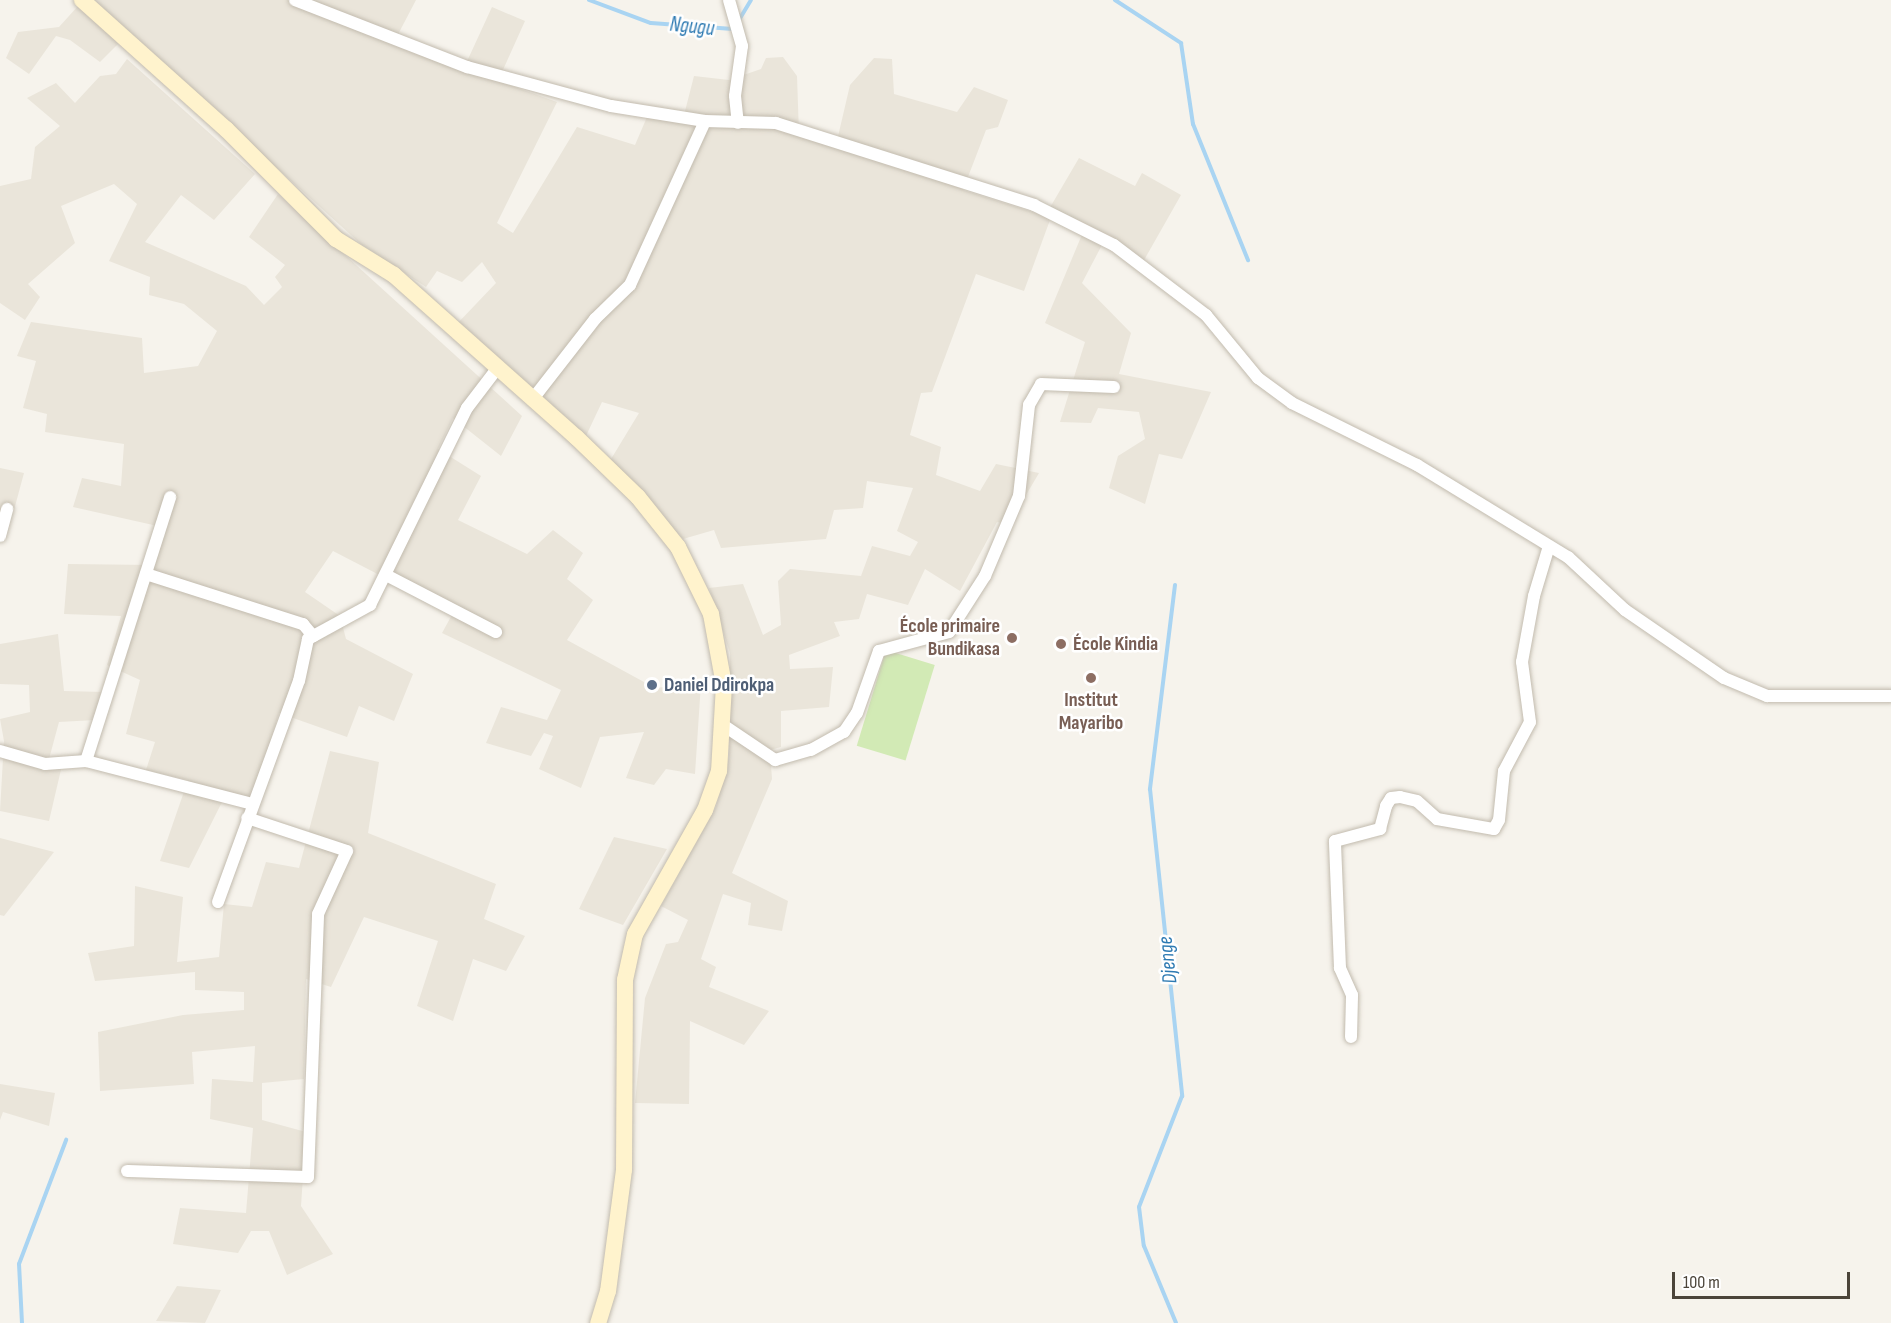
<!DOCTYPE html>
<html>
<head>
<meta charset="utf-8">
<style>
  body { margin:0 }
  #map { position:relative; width:1891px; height:1323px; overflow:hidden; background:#f6f3ec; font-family:"Sofia Sans Condensed",sans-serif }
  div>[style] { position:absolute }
  .residential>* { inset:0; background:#eae5da }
  .green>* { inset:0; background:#d2eab5; transform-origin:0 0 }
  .stream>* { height:4px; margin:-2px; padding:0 2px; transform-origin:2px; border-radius:2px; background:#a9d4f2 }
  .roads { filter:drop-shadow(0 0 2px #c2bbae) drop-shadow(0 0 2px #c2bbae) }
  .street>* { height:12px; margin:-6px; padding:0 6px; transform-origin:6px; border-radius:6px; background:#fff }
  .secondary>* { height:16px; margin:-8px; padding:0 8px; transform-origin:8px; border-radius:8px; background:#fff3cd }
  .dots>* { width:16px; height:16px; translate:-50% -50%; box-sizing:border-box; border:3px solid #fff; border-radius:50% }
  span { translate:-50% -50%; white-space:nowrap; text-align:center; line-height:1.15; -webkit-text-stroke:5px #fff; paint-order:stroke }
  .education-label { font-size:20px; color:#785e54; font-weight:700 }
  .right { translate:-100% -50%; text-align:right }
  .left { translate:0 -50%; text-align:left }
  .service-label { font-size:20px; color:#4e5e75; font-weight:700 }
  .water-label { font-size:21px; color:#2e7ab2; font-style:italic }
  .scale { position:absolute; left:1672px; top:1272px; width:178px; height:27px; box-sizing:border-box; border:3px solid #4b4439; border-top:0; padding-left:8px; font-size:18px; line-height:21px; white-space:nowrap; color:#4b4439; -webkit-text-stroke:4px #fff; paint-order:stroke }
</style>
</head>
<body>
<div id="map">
  <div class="residential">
    <i style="clip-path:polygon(91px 0,416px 0,393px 44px,463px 70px,492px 7px,525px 21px,498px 81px,557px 102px,497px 223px,513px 233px,577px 127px,635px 145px,647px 117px,683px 119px,694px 76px,729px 80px,761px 69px,766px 58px,783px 57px,797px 76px,799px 134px,836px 145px,850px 85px,874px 58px,892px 59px,894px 94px,957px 112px,974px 87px,1008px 100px,998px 127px,986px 130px,963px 190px,1045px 216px,1079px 158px,1135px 186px,1142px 173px,1181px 195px,1139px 269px,1103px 243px,1082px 283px,1131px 333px,1119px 374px,1211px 392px,1182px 459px,1159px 454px,1145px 504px,1109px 488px,1118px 456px,1145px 439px,1139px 412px,1098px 408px,1091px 423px,1060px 422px,1085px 342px,1045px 323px,1086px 225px,1054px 209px,1024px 291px,976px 274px,932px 392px,921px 393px,910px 435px,941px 447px,936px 475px,980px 491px,996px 464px,1039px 473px,1009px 524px,997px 522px,960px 591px,925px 569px,908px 605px,867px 594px,859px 619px,834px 622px,840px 636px,789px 655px,790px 669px,833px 667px,829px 707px,781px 711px,781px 747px,770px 750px,772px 779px,732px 873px,788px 901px,782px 931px,748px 925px,751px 903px,723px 894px,701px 959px,716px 967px,709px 987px,769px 1011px,744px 1045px,690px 1021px,689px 1104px,635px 1103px,645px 998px,666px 944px,678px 942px,688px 920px,661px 906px,716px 807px,729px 757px,730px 653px,709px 588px,743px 584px,763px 635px,781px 625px,778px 581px,790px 569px,861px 576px,872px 546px,910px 556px,918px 542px,897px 531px,913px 488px,867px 481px,863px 508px,834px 510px,826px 539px,721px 548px,714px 530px,683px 539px,608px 464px,639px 413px,602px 402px,585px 438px,455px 326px,496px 283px,482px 262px,462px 282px,437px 271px,426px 287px,362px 245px)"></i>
    <i style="clip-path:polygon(78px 6px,119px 43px,100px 62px,70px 40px,56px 36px,29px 74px,6px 58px,18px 32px,59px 27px)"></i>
    <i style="clip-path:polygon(127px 59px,255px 174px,214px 220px,181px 195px,145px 242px,246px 286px,264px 305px,282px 287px,275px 277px,285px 265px,249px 237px,278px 194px,522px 416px,501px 456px,453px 418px,438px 449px,481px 476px,458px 520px,527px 554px,553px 530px,583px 553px,567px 579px,593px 600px,567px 640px,655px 688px,701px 683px,695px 774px,666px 769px,654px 785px,626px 778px,644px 732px,600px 737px,581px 788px,539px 769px,553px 736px,544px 733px,531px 756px,486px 743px,501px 707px,547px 720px,561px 690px,442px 633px,453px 613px,333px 551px,305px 592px,340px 616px,346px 639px,413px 674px,394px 721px,359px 706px,347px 737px,279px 713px,253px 802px,226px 794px,189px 868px,160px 861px,188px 780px,146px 770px,155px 742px,126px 734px,140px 680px,107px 665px,121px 616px,64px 614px,68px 564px,152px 565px,162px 527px,73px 507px,82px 478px,121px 486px,124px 444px,45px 432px,47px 414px,23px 408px,36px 361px,17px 356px,31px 322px,142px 338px,144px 373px,198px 366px,217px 331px,184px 304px,149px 295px,150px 277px,109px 261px,137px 204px,114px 184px,61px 206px,75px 243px,28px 284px,40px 297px,25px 320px,0 303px,0 186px,31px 179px,35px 147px,60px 126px,27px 98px,56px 83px,75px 103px,100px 76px,116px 74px)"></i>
    <i style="clip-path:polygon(0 468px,24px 473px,14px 510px,4px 507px,0 522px)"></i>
    <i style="clip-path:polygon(58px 634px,64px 691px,104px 692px,95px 720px,59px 722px,49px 759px,63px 761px,49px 821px,0 811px,4px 741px,0 719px,30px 712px,29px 685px,0 684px,0 644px)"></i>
    <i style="clip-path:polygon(330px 751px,379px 762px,368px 833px,496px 884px,484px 919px,525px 936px,506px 971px,473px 959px,453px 1021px,417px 1006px,438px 941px,364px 917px,331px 987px,306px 979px,304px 1079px,262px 1083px,262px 1120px,306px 1132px,301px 1206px,333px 1254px,287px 1275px,269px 1231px,251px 1231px,238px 1253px,173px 1244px,180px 1208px,246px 1213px,253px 1128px,210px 1119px,212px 1079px,253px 1082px,255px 1046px,192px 1052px,194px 1084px,100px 1091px,98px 1032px,183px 1015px,244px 1010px,244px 992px,195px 990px,195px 972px,95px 981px,88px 953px,134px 946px,135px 886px,183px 897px,177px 962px,219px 957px,224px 904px,252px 907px,266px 862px,299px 868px)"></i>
    <i style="clip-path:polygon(614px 837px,667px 849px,623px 925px,579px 909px)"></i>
    <i style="clip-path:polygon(0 838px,54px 852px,4px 916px,0 915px)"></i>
    <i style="clip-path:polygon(0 1084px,55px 1093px,49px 1126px,3px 1112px,0 1120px)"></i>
    <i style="clip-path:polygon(177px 1286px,221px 1290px,205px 1323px,156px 1321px)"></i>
  </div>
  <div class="green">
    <i style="left:886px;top:650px;width:51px;height:100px;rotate:17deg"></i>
  </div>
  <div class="stream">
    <i style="left:589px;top:0;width:66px;rotate:20.4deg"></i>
    <i style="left:651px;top:23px;width:82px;rotate:4.2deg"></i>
    <i style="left:1115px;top:0;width:79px;rotate:33.1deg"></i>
    <i style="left:1181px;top:43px;width:82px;rotate:81.6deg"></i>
    <i style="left:1193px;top:124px;width:147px;rotate:68deg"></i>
    <i style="left:739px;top:20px;width:23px;rotate:-59deg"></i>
    <i style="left:1175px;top:585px;width:206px;rotate:97deg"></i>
    <i style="left:1150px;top:789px;width:309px;rotate:84deg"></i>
    <i style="left:1182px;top:1096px;width:119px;rotate:111.2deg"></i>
    <i style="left:1139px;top:1207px;width:39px;rotate:83deg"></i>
    <i style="left:1144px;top:1246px;width:83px;rotate:67.4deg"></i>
    <i style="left:22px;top:1323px;width:59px;rotate:-92.9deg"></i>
    <i style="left:19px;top:1264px;width:133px;rotate:-69.2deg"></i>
  </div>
  <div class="roads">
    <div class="street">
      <i style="left:295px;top:0;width:185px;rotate:21.3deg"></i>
      <i style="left:467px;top:67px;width:149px;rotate:15.2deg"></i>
      <i style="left:611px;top:106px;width:95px;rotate:9.1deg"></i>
      <i style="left:705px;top:121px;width:71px;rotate:1.6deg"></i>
      <i style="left:776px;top:123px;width:271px;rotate:17.6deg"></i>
      <i style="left:1034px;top:205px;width:89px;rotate:26.6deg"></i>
      <i style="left:1114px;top:245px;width:116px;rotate:37.3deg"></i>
      <i style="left:1206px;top:315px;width:82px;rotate:50.5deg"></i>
      <i style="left:1258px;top:378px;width:42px;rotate:36.3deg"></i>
      <i style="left:1292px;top:403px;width:140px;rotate:26.4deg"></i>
      <i style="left:1417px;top:465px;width:177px;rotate:31.4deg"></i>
      <i style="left:1568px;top:557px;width:78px;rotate:42.9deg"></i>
      <i style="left:1625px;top:610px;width:120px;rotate:34.5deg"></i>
      <i style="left:1724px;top:678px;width:47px;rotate:22.7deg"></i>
      <i style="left:1767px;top:696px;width:124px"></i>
      <i style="left:729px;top:0;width:48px;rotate:74.2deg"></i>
      <i style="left:742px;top:46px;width:50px;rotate:98deg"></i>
      <i style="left:735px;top:96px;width:27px;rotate:84deg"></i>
      <i style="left:532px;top:400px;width:103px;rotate:-52.1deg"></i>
      <i style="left:595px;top:319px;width:49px;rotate:-44.2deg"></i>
      <i style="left:630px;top:285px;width:180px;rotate:-65.4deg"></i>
      <i style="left:0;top:536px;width:28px;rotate:-75deg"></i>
      <i style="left:146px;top:574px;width:165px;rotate:17.7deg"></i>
      <i style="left:303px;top:624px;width:16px;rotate:50deg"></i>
      <i style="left:386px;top:575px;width:124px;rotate:27.4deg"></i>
      <i style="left:723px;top:725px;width:63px;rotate:33.9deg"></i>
      <i style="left:775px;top:760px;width:37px;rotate:-16deg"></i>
      <i style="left:811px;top:750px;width:38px;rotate:-29deg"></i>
      <i style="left:844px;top:732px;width:23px;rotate:-56deg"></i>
      <i style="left:857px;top:713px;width:66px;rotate:-70.5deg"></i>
      <i style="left:879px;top:651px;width:73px;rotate:-15.2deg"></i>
      <i style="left:949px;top:632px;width:67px;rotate:-57.3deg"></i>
      <i style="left:985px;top:576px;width:87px;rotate:-67deg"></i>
      <i style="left:1019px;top:496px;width:92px;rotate:-83.7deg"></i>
      <i style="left:1029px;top:405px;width:24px;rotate:-60deg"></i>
      <i style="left:1041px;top:384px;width:73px;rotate:2.4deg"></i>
      <i style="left:0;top:751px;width:47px;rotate:16.1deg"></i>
      <i style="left:45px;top:764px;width:41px;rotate:-4.2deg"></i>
      <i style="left:86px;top:761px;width:171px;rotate:14.5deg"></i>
      <i style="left:86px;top:761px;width:277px;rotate:-72.3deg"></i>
      <i style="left:218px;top:902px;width:235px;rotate:-69.9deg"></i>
      <i style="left:299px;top:681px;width:43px;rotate:-77.9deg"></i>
      <i style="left:308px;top:639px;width:71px;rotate:-28.7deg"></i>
      <i style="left:370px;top:605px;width:220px;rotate:-63.8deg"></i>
      <i style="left:467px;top:408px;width:48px;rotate:-52.7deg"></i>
      <i style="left:1351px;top:1037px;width:42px;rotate:-88.6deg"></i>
      <i style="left:1352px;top:995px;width:30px;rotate:-114deg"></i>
      <i style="left:1340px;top:968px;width:127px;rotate:-92.3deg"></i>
      <i style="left:1335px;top:841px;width:47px;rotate:-14.9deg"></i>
      <i style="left:1380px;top:829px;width:24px;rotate:-75deg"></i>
      <i style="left:1386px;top:806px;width:9px;rotate:-58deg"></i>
      <i style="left:1391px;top:798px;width:9px;rotate:-6deg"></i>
      <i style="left:1400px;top:797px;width:17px;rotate:13deg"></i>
      <i style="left:1417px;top:801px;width:27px;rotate:42deg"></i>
      <i style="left:1437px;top:819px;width:58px;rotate:10deg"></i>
      <i style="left:1494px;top:829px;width:10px;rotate:-61deg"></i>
      <i style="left:1499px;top:820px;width:49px;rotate:-84.2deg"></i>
      <i style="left:1504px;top:771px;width:55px;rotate:-62deg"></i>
      <i style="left:1530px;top:722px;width:61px;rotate:-97.6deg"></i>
      <i style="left:1522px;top:662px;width:67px;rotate:-79.7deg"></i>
      <i style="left:1534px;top:596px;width:52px;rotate:-73.3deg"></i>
      <i style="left:127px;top:1171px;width:181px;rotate:1.9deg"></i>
      <i style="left:308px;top:1177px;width:263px;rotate:-87.8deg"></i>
      <i style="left:318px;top:914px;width:69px;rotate:-65.3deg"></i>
      <i style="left:347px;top:851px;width:105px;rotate:-161.7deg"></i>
    </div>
    <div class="secondary">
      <i style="left:82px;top:0;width:193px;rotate:41.9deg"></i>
      <i style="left:226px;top:129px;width:156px;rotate:45deg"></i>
      <i style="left:336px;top:239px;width:68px;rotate:31.8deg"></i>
      <i style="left:394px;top:275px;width:244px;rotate:41.7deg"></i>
      <i style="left:576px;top:437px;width:86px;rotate:44.1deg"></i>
      <i style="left:638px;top:497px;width:64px;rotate:51.3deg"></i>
      <i style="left:678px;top:547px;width:75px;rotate:63.8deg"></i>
      <i style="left:711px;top:614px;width:72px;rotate:79.6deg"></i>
      <i style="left:724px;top:685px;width:86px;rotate:93.3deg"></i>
      <i style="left:719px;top:771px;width:41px;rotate:109.7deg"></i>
      <i style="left:705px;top:810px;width:142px;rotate:119.4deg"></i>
      <i style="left:635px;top:934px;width:47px;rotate:102.3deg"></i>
      <i style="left:625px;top:980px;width:190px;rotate:90.3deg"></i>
      <i style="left:624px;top:1170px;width:122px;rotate:97.5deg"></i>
      <i style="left:608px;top:1291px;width:34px;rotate:107deg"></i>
    </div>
  </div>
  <div class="dots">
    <i style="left:1012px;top:638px;background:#8d6e63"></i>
    <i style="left:1061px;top:644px;background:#8d6e63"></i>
    <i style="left:1091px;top:678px;background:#8d6e63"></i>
    <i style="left:652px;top:685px;background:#5c6f8a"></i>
  </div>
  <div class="education-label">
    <span class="right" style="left:1000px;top:638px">École primaire<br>Bundikasa</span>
    <span class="left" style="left:1073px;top:644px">École Kindia</span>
    <span style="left:1091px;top:712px">Institut<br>Mayaribo</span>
  </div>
  <div class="service-label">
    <span class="left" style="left:664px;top:685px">Daniel Ddirokpa</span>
  </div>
  <div class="water-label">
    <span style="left:692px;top:27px;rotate:6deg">Ngugu</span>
    <span style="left:1168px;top:960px;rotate:-96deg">Djenge</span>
  </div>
  <div class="scale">100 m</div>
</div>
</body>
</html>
